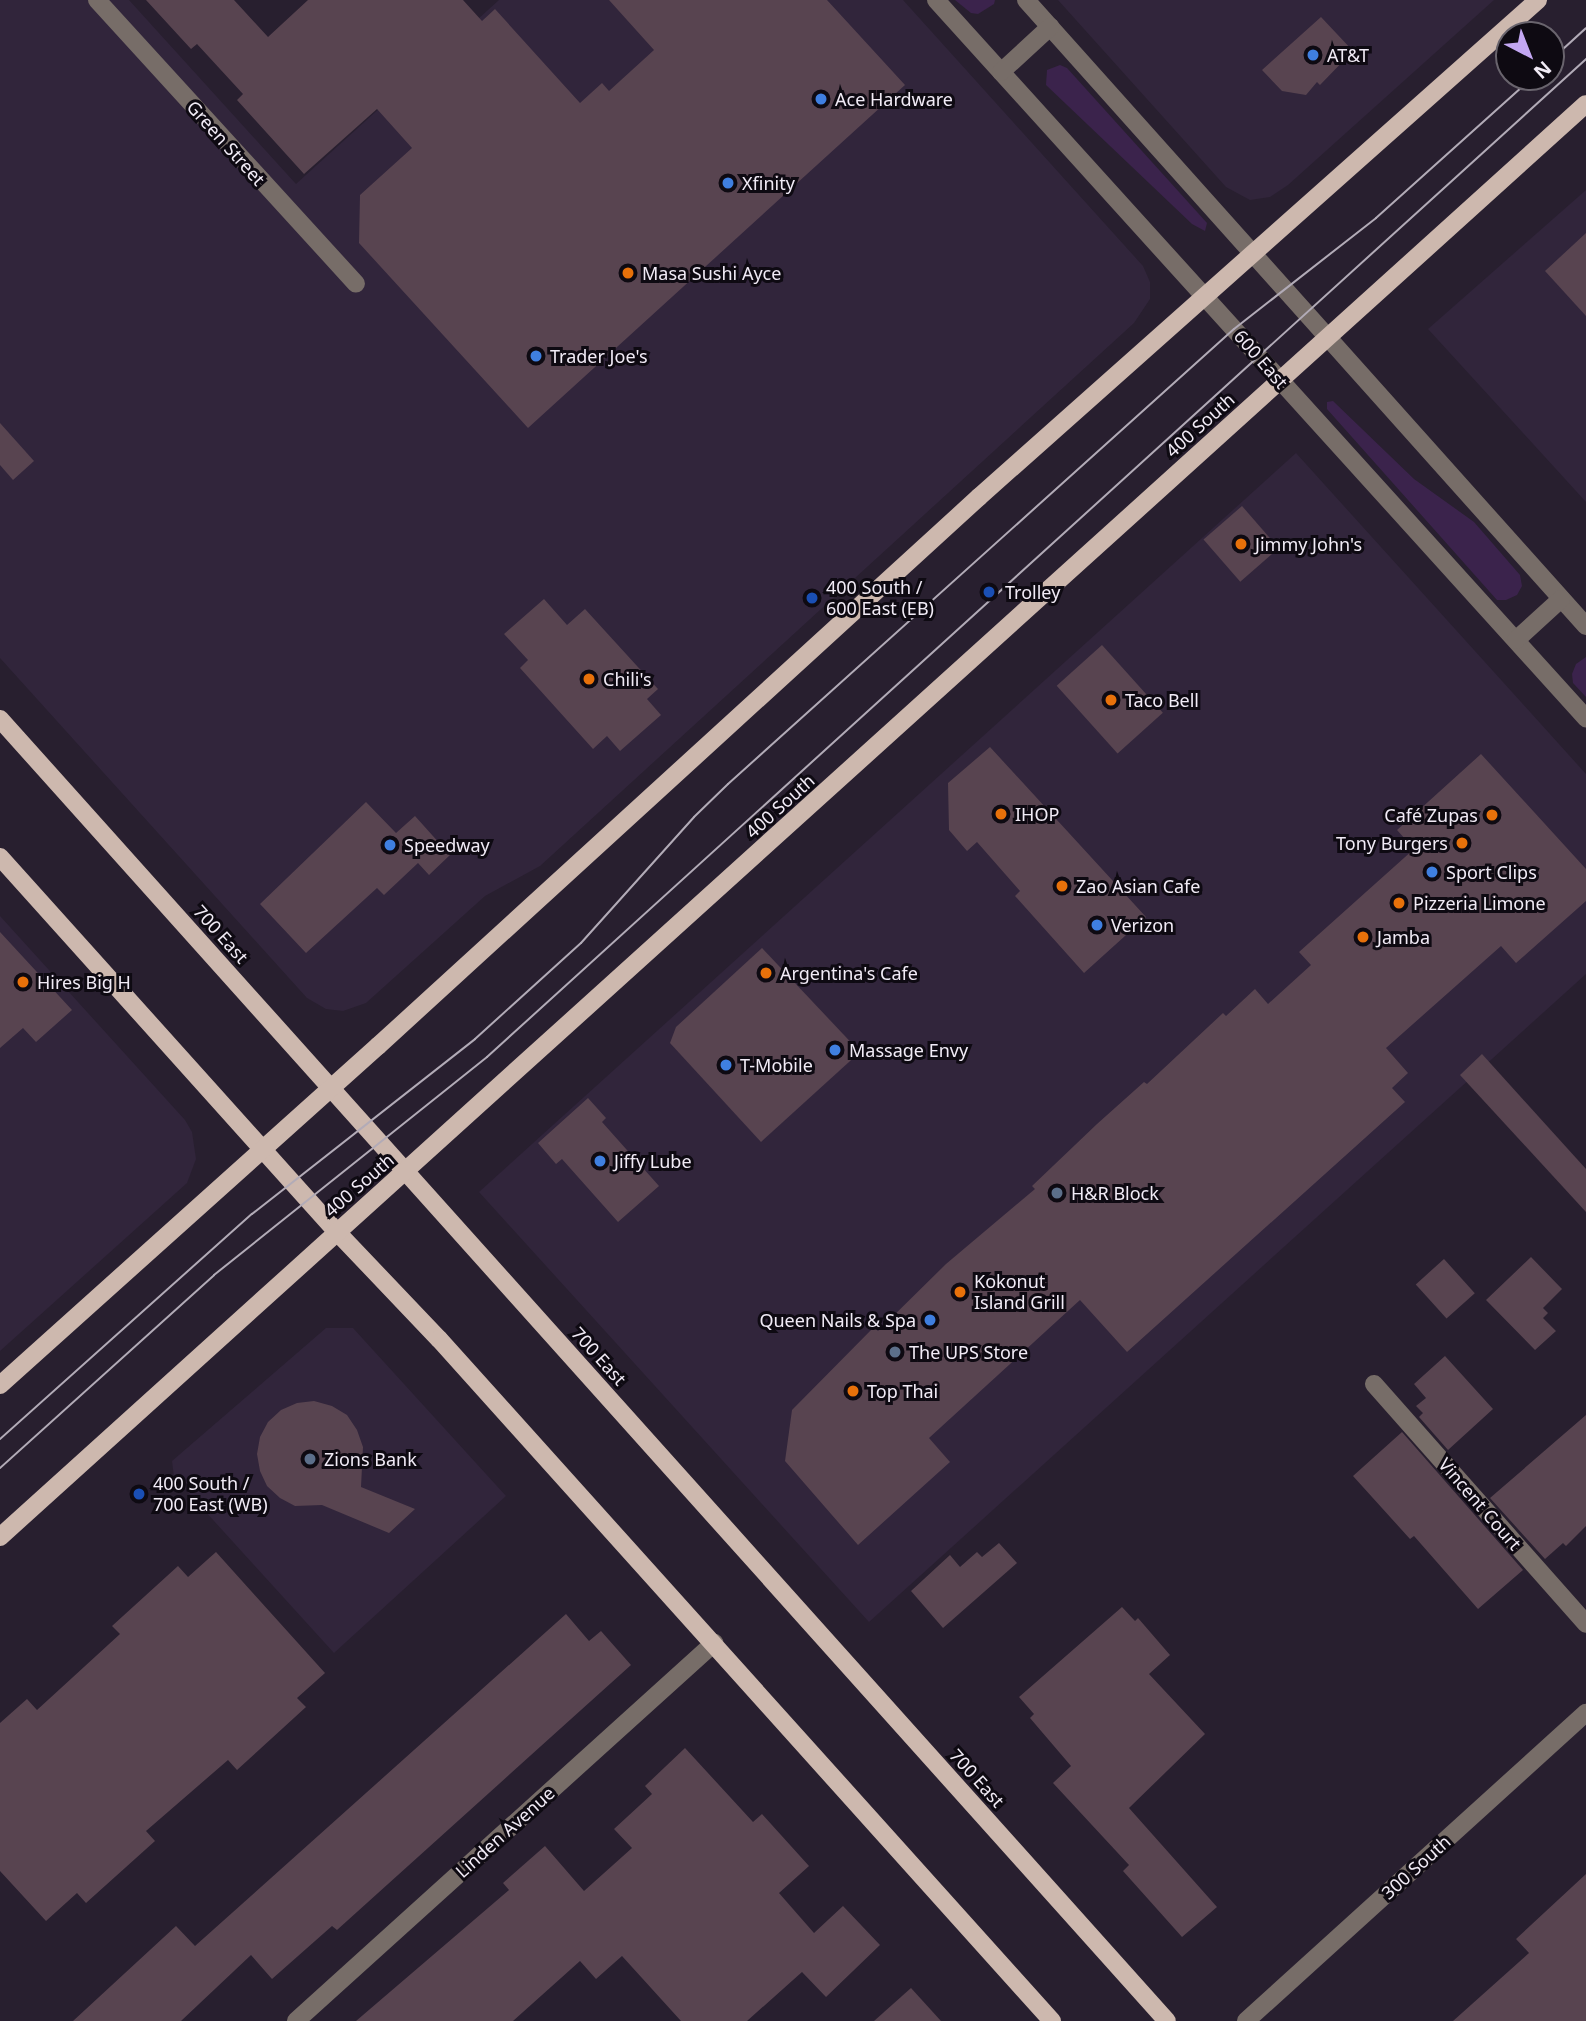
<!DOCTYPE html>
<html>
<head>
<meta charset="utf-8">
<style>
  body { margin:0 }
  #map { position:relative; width:1586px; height:2021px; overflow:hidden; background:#281f2f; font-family:"Noto Sans",sans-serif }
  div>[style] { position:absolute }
  .built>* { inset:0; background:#31253b }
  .green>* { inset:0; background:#3b234c }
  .building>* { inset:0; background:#584450; transform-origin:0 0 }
  .minor>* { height:18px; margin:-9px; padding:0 9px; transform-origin:9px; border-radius:9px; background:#776d68 }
  .major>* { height:18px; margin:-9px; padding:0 9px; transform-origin:9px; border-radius:9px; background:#cdb8ae }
  .tram>* { height:2px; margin:-1px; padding:0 1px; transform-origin:1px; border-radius:1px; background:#b2abb7 }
  .dots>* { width:19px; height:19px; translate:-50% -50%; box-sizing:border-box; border:4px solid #0e0a12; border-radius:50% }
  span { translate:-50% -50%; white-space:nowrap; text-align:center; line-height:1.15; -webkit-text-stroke:6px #0e0a12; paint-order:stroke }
  .poi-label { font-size:18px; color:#f1ebf6 }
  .left { translate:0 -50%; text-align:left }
  .right { translate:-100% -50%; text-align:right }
  .street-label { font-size:18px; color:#f1ebf6 }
  .north { position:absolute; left:1495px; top:21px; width:70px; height:70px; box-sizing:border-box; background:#0e0a12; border:2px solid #69646d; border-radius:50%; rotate:138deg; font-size:19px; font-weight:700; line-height:28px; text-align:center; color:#f1ebf6 }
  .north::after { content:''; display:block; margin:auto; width:24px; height:32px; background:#c3a7f2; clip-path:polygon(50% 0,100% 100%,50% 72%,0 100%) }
</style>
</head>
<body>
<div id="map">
  <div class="built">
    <i style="clip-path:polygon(0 0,129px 0,296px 184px,499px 0,903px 0,1143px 266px,1150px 282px,1150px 299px,1134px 323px,540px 866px,485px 896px,366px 1003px,343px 1011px,326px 1009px,307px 998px,0 658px)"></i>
    <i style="clip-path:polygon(1058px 0,1494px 0,1288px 185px,1270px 197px,1250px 200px,1226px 187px)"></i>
    <i style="clip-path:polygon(1586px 190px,1586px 502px,1428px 329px)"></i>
    <i style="clip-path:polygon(1296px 453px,1586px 774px,1586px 974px,869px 1622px,479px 1192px)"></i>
    <i style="clip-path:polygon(0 916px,185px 1120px,192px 1132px,196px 1159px,187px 1183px,0 1351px)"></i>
    <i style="clip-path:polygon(326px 1328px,353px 1328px,506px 1496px,334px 1653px,174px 1477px,172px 1461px)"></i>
  </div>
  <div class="green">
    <i style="clip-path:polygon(955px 0,995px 0,994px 4px,978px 14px,971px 13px)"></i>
    <i style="clip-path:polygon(1060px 65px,1067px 68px,1207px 223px,1205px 231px,1192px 224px,1046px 85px,1047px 70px)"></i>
    <i style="clip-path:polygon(1333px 401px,1414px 479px,1474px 522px,1520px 575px,1522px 586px,1517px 595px,1506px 600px,1497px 600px,1327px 409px,1327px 402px)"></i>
    <i style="clip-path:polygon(1586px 657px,1586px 697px,1573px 683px,1572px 674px,1576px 664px)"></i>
  </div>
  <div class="building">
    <i style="clip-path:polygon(146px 0,234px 0,268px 37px,308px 0,463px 0,482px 21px,495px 9px,580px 103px,602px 83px,609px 91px,654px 50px,609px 0,827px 0,905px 85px,528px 428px,359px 243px,360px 195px,412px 148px,377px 109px,304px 174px,237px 100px,243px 94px,197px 44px,191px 49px)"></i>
    <i style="clip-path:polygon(1321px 17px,1353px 51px,1320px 85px,1317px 82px,1306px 95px,1282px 91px,1262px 70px)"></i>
    <i style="clip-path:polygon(1586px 233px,1586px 316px,1545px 271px)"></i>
    <i style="clip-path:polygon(0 423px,34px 461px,13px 480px,0 465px)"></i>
    <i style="left:1242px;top:506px;width:56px;height:51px;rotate:49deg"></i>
    <i style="clip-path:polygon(544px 599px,567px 625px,585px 609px,658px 689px,647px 699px,661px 715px,620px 751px,607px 736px,593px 749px,520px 668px,528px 660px,504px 634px)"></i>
    <i style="left:1102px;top:645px;width:91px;height:61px;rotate:48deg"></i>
    <i style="clip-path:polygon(990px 747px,1146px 917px,1084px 973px,1015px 896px,1020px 891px,977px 842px,967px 851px,949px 830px,948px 783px)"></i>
    <i style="clip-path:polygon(1481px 754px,1586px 869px,1586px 901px,1516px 963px,1501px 946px,1386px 1048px,1408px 1073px,1392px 1088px,1405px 1102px,1127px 1352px,1080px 1300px,929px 1438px,950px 1462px,858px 1545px,785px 1461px,792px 1410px,874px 1327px,878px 1331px,946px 1264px,1035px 1189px,1032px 1186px,1097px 1124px,1144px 1082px,1147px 1084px,1223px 1013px,1226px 1016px,1255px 989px,1268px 1004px,1311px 965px,1299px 952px,1414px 849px,1397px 830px)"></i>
    <i style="clip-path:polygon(366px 802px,396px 833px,415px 816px,450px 855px,429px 875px,418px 863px,384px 895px,377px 888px,306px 953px,260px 904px)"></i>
    <i style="clip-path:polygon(0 932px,72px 1010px,36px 1042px,23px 1028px,0 1048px)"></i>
    <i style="clip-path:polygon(762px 948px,860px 1052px,761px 1142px,670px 1043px,676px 1027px)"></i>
    <i style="clip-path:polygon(1482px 1054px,1586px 1169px,1586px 1212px,1460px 1075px)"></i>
    <i style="clip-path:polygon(588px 1098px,606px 1118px,602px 1122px,659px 1186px,618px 1222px,562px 1159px,556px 1164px,538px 1143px)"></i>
    <i style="clip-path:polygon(1531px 1257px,1562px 1289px,1543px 1308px,1548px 1313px,1543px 1318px,1556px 1331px,1535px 1350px,1486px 1300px)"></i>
    <i style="left:1444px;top:1259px;width:46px;height:38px;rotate:48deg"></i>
    <i style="clip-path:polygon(1445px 1356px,1493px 1409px,1448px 1450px,1419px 1417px,1423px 1413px,1416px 1406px,1426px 1398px,1414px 1384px)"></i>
    <i style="clip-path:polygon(314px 1401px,332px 1406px,347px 1415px,357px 1430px,363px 1447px,361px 1487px,415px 1509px,389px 1533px,322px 1505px,295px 1506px,280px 1498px,267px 1486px,260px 1471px,257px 1454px,260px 1437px,268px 1422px,281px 1410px,297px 1403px)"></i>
    <i style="clip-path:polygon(1586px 1415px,1586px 1526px,1566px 1546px,1563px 1543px,1545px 1559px,1490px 1498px)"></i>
    <i style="clip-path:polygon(1402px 1432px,1523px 1570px,1478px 1609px,1414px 1536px,1410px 1539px,1353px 1476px)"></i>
    <i style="clip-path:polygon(999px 1543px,1017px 1563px,943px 1628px,911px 1591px,950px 1555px,960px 1567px,977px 1552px,982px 1557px)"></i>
    <i style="clip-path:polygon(216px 1552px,325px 1673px,297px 1698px,306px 1707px,237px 1770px,228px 1760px,146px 1831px,155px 1841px,86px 1903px,77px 1893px,46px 1921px,0 1871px,0 1723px,27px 1699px,37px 1710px,120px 1634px,112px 1626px,178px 1566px,188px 1577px)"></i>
    <i style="clip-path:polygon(1122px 1607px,1135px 1621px,1138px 1618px,1170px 1655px,1149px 1674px,1205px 1734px,1129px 1808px,1217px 1907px,1182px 1937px,1123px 1871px,1129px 1865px,1053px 1783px,1071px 1766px,1030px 1718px,1034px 1714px,1019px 1697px)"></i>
    <i style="clip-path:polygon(566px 1614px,589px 1641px,601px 1631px,631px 1665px,337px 1930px,332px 1926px,272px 1979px,251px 1955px,181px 2021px,73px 2021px,176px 1926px,195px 1946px)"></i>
    <i style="clip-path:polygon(685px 1748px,753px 1822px,762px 1814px,809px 1866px,779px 1893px,814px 1933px,843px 1906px,880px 1945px,826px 1997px,802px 1972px,747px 2021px,681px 2021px,622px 1956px,596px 1979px,580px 1961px,513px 2021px,356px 2021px,509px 1890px,503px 1883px,545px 1846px,584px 1891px,632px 1848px,614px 1829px,652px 1794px,645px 1786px)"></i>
    <i style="clip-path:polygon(1586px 1874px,1586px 2021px,1453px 2021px,1529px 1953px,1516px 1939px)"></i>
    <i style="clip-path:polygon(911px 1988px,941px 2021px,874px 2021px)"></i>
  </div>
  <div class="minor">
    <i style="left:97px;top:0;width:384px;rotate:47.6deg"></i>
    <i style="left:936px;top:0;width:969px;rotate:47.85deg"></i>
    <i style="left:1026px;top:0;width:840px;rotate:48.19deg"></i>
    <i style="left:1001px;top:72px;width:67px;rotate:-42.6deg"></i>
    <i style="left:1516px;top:640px;width:61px;rotate:-42.3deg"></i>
    <i style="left:1374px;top:1384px;width:320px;rotate:48.5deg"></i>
    <i style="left:296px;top:2021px;width:564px;rotate:-42.12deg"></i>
    <i style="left:1246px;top:2021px;width:459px;rotate:-42.2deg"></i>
  </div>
  <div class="major">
    <i style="left:0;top:719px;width:1748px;rotate:48.13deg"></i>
    <i style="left:0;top:857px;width:504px;rotate:48.06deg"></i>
    <i style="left:337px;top:1232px;width:148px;rotate:46.4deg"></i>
    <i style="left:439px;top:1339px;width:917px;rotate:48.05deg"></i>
    <i style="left:0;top:1385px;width:508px;rotate:-41.89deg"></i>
    <i style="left:378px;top:1046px;width:814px;rotate:-42.41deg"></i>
    <i style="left:979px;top:497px;width:748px;rotate:-41.64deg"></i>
    <i style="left:0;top:1537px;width:2137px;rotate:-42.1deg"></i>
  </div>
  <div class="tram">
    <i style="left:1551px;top:60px;width:47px;rotate:-42.4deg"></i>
    <i style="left:0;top:1439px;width:338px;rotate:-41.8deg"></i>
    <i style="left:252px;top:1214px;width:283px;rotate:-38.1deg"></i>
    <i style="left:475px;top:1039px;width:143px;rotate:-42.2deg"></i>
    <i style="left:581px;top:943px;width:169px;rotate:-48.1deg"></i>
    <i style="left:694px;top:817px;width:47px;rotate:-44.1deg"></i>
    <i style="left:728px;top:784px;width:680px;rotate:-41.96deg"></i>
    <i style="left:1234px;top:329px;width:180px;rotate:-38deg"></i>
    <i style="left:1376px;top:218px;width:211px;rotate:-41.9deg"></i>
    <i style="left:0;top:1468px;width:288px;rotate:-42deg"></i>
    <i style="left:214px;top:1275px;width:349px;rotate:-38.6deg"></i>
    <i style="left:487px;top:1057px;width:1485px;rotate:-42.24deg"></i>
  </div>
  <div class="dots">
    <i style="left:1313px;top:55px;background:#3f7fe0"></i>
    <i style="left:821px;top:99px;background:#3f7fe0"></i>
    <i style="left:728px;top:183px;background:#3f7fe0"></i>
    <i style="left:628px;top:273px;background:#e8710a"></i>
    <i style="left:536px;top:356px;background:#3f7fe0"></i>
    <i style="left:1241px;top:544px;background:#e8710a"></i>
    <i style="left:989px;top:592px;background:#1a4fb4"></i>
    <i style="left:812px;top:598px;background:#1a4fb4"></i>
    <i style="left:589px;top:679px;background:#e8710a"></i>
    <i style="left:1111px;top:700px;background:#e8710a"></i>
    <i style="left:1001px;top:814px;background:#e8710a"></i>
    <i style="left:1492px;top:815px;background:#e8710a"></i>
    <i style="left:1462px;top:843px;background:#e8710a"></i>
    <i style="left:390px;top:845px;background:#3f7fe0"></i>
    <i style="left:1432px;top:872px;background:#3f7fe0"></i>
    <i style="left:1062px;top:886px;background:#e8710a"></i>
    <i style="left:1399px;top:903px;background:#e8710a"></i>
    <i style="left:1097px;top:925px;background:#3f7fe0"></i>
    <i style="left:1363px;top:937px;background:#e8710a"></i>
    <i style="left:766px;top:973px;background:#e8710a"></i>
    <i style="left:23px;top:982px;background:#e8710a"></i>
    <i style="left:835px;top:1050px;background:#3f7fe0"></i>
    <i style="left:726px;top:1065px;background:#3f7fe0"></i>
    <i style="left:600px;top:1161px;background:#3f7fe0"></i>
    <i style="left:1057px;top:1193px;background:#5c6f8a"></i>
    <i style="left:960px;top:1292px;background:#e8710a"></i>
    <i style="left:930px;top:1320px;background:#3f7fe0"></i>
    <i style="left:895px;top:1352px;background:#5c6f8a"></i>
    <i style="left:853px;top:1391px;background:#e8710a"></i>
    <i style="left:310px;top:1459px;background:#5c6f8a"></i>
    <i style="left:139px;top:1494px;background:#1a4fb4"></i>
  </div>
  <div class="poi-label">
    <span class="left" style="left:1327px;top:55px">AT&amp;T</span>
    <span class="left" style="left:835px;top:99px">Ace Hardware</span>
    <span class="left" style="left:742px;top:183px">Xfinity</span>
    <span class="left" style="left:642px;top:273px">Masa Sushi Ayce</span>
    <span class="left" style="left:550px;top:356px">Trader Joe's</span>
    <span class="left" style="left:1255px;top:544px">Jimmy John's</span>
    <span class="left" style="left:826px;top:598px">400 South /<br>600 East (EB)</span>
    <span class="left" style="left:1005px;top:592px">Trolley</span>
    <span class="left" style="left:603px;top:679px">Chili's</span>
    <span class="left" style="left:1125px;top:700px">Taco Bell</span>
    <span class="left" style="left:1015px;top:814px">IHOP</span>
    <span class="right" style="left:1478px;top:815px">Café Zupas</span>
    <span class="right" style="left:1448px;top:843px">Tony Burgers</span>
    <span class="left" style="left:404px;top:845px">Speedway</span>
    <span class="left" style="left:1446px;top:872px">Sport Clips</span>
    <span class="left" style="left:1076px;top:886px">Zao Asian Cafe</span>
    <span class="left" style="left:1413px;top:903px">Pizzeria Limone</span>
    <span class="left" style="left:1111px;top:925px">Verizon</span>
    <span class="left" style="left:1377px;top:937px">Jamba</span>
    <span class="left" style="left:780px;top:973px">Argentina's Cafe</span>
    <span class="left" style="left:37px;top:982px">Hires Big H</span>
    <span class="left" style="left:849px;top:1050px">Massage Envy</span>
    <span class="left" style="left:740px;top:1065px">T-Mobile</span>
    <span class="left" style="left:614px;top:1161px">Jiffy Lube</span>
    <span class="left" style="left:1071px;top:1193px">H&amp;R Block</span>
    <span class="left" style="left:974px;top:1292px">Kokonut<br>Island Grill</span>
    <span class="right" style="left:916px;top:1320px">Queen Nails &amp; Spa</span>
    <span class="left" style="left:909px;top:1352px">The UPS Store</span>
    <span class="left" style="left:867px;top:1391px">Top Thai</span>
    <span class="left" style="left:324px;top:1459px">Zions Bank</span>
    <span class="left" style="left:153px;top:1494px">400 South /<br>700 East (WB)</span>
  </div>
  <div class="street-label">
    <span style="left:226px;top:143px;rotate:48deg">Green Street</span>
    <span style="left:1261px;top:359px;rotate:49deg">600 East</span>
    <span style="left:1200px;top:425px;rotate:-42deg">400 South</span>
    <span style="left:780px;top:806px;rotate:-42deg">400 South</span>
    <span style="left:221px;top:934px;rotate:48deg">700 East</span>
    <span style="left:359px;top:1185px;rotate:-41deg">400 South</span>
    <span style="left:599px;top:1356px;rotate:48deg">700 East</span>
    <span style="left:1480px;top:1504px;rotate:49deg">Vincent Court</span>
    <span style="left:977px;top:1778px;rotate:48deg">700 East</span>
    <span style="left:505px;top:1832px;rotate:-42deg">Linden Avenue</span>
    <span style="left:1416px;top:1867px;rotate:-42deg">300 South</span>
  </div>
  <div class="north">N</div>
</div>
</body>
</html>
